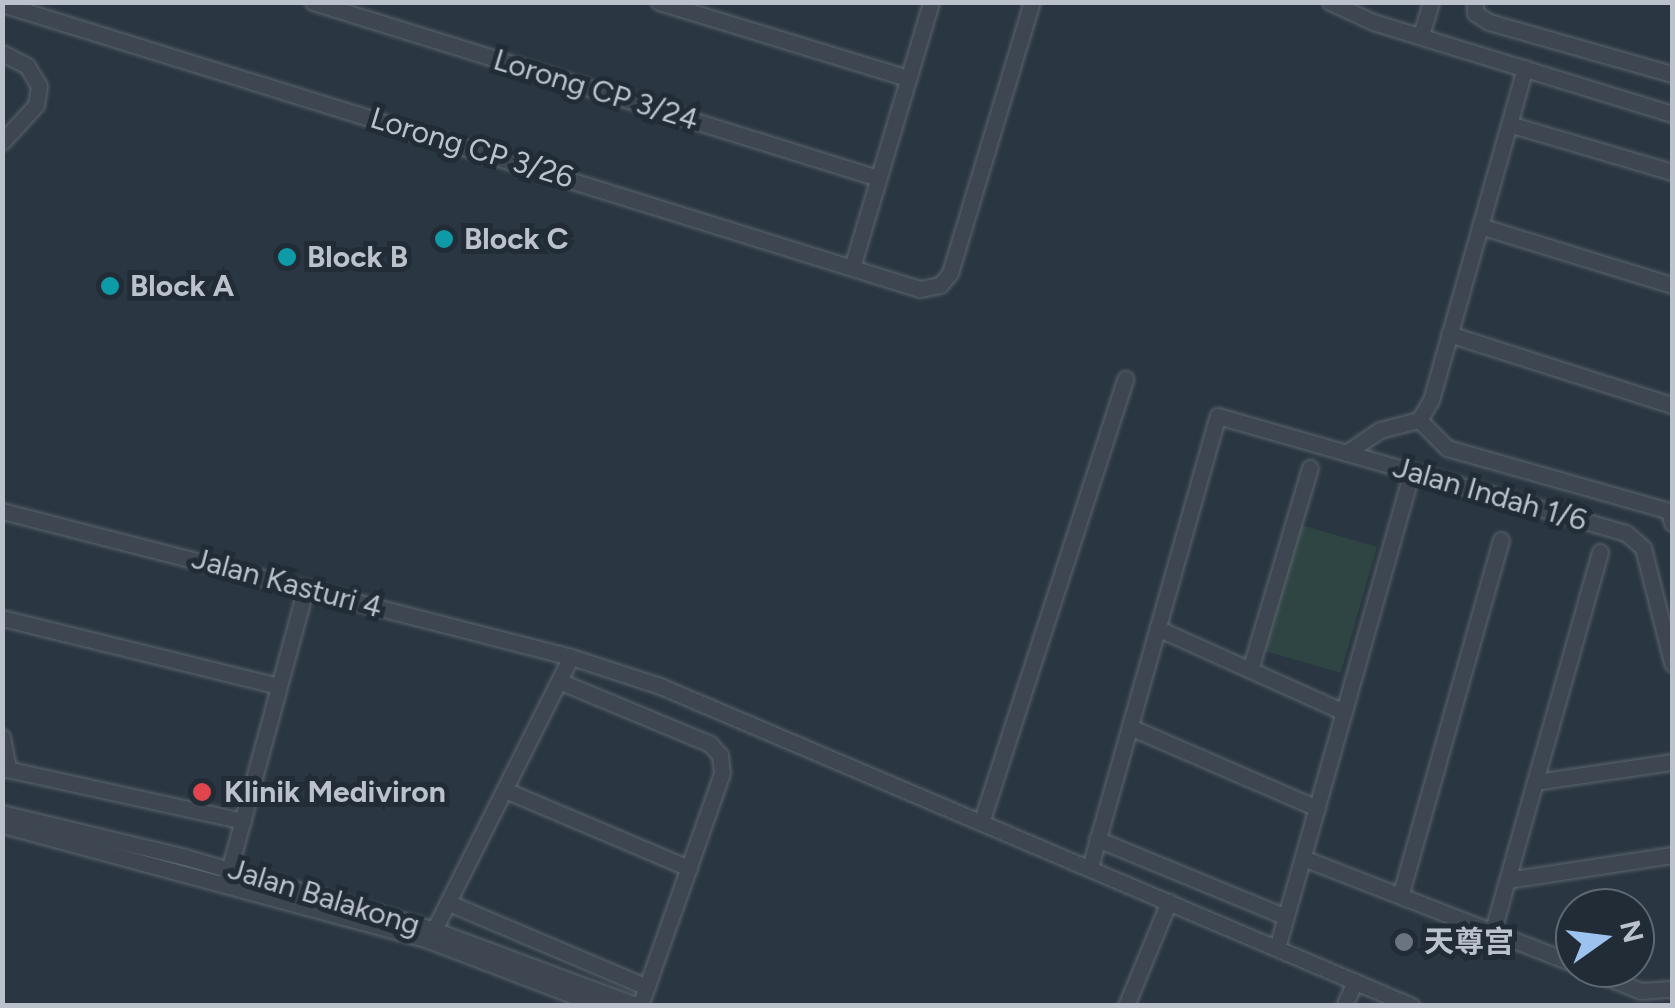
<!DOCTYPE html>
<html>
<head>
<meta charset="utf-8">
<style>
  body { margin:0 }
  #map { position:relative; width:1675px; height:1008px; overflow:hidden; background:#2a3641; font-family:Figtree,"Noto Sans SC",sans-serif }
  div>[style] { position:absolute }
  .green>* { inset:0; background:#2f4544; transform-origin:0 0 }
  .roads { filter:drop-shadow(0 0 2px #5c656e) drop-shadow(0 0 2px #5c656e) }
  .minor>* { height:15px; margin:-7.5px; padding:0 7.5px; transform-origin:7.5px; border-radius:7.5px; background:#3e4751 }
  .dots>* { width:28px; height:28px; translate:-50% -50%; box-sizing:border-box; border:5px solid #222c36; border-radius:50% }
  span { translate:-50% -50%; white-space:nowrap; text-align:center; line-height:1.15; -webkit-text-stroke:10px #222c36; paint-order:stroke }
  .street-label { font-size:30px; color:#bbc2cb }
  .poi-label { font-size:30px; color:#bbc2cb; font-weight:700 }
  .left { translate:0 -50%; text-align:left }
  .frame { position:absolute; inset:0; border:5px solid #bbc2cb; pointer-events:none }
  .north { position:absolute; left:1555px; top:888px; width:100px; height:100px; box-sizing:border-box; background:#222c36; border:2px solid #5f6872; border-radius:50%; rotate:76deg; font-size:28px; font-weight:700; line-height:40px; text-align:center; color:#bbc2cb }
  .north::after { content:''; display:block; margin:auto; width:35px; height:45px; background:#9cc3ef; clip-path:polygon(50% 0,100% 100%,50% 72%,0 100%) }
</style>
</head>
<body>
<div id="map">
  <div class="green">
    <i style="left:1301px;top:525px;width:79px;height:131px;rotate:16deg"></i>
  </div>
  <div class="roads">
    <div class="minor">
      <i style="left:313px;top:2px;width:592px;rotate:17.3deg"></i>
      <i style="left:659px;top:2px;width:260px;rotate:17deg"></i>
      <i style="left:1330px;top:2px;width:47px;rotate:24.9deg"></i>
      <i style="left:1373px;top:22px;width:313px;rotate:17.1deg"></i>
      <i style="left:1475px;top:2px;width:11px;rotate:90deg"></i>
      <i style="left:1475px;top:13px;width:17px;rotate:33deg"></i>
      <i style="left:1489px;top:22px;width:190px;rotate:15.9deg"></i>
      <i style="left:2px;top:4px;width:961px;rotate:17.25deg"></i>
      <i style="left:920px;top:289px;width:20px;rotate:-11deg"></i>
      <i style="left:940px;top:285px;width:16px;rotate:-50deg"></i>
      <i style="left:950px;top:273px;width:283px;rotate:-73.2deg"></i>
      <i style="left:1421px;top:35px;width:34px;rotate:-73deg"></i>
      <i style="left:2px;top:53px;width:28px;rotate:27deg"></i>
      <i style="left:27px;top:66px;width:23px;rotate:59deg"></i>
      <i style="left:39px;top:86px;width:19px;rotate:99deg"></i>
      <i style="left:36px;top:105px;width:50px;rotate:132.6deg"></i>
      <i style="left:1509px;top:124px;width:170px;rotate:16.4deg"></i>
      <i style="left:1480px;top:226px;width:201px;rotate:17.1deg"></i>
      <i style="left:853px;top:264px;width:273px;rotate:-73.4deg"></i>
      <i style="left:1449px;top:334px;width:234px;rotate:17.7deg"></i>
      <i style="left:1419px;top:420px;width:40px;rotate:45deg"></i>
      <i style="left:1447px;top:448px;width:231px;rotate:15.8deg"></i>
      <i style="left:1669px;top:511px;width:12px;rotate:76deg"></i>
      <i style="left:1346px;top:453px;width:41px;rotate:-34.1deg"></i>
      <i style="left:1380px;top:430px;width:40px;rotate:-14.4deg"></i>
      <i style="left:1419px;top:420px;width:23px;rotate:-59deg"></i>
      <i style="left:1431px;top:400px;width:345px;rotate:-74.2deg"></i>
      <i style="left:2px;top:511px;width:587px;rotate:14.39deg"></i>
      <i style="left:571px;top:657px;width:94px;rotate:18deg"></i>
      <i style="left:660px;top:686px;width:817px;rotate:23.05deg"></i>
      <i style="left:2px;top:618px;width:285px;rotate:13.8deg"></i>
      <i style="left:1157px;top:628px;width:205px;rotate:24.2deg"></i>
      <i style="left:1250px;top:670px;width:211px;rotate:-73.5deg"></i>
      <i style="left:559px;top:681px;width:164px;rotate:22.6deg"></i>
      <i style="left:710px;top:744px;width:15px;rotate:48deg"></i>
      <i style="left:720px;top:755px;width:18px;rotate:84deg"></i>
      <i style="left:722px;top:773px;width:247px;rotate:109.4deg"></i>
      <i style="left:1130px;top:727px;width:204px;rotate:23.4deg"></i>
      <i style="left:2px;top:737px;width:33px;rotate:79deg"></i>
      <i style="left:2px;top:768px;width:247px;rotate:12.4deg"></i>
      <i style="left:1535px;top:782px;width:138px;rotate:-8.3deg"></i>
      <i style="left:505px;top:790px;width:200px;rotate:23deg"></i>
      <i style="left:2px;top:813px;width:188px;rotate:13.5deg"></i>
      <i style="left:185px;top:857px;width:259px;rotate:16.3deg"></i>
      <i style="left:434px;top:930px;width:218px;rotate:20.4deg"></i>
      <i style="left:982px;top:820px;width:464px;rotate:-72deg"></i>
      <i style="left:2px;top:825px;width:441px;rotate:15.1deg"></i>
      <i style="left:428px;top:940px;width:185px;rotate:20.9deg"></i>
      <i style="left:1097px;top:839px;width:204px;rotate:22.4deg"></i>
      <i style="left:1303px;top:858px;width:292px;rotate:21.3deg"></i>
      <i style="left:1090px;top:867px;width:469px;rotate:-74.2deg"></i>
      <i style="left:1218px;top:416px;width:424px;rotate:16deg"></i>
      <i style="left:1626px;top:533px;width:23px;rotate:41deg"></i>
      <i style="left:1643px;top:548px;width:119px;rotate:75.8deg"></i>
      <i style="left:227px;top:878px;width:301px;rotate:-74.8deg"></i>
      <i style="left:1507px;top:880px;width:167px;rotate:-8.6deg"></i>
      <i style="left:1401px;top:893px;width:367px;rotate:-74.2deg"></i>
      <i style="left:449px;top:903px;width:215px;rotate:23deg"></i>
      <i style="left:434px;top:930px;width:305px;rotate:-63.4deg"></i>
      <i style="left:1493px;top:930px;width:393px;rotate:-74.2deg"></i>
      <i style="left:1277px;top:948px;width:495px;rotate:-74.2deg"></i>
      <i style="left:1584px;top:968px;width:61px;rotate:22deg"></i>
      <i style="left:1641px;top:991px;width:31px;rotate:-4deg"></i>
      <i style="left:1126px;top:1006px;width:113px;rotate:-67.7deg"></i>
      <i style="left:1344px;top:1006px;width:27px;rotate:-66deg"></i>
    </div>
  </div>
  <div class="dots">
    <i style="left:444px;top:239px;background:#0f9aa8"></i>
    <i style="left:287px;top:257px;background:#0f9aa8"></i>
    <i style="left:110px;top:286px;background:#0f9aa8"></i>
    <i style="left:202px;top:792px;background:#e0444e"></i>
    <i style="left:1404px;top:942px;background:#6b7280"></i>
  </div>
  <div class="street-label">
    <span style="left:596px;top:90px;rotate:17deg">Lorong CP 3/24</span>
    <span style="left:472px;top:148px;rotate:17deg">Lorong CP 3/26</span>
    <span style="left:1490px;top:494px;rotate:16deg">Jalan Indah 1/6</span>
    <span style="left:287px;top:583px;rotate:15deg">Jalan Kasturi 4</span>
    <span style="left:324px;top:897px;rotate:17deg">Jalan Balakong</span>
  </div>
  <div class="poi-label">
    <span class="left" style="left:464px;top:239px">Block C</span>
    <span class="left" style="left:307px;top:257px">Block B</span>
    <span class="left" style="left:130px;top:286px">Block A</span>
    <span class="left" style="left:224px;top:792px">Klinik Mediviron</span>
    <span class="left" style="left:1424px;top:942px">天尊宫</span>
  </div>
  <div class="frame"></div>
  <div class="north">N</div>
</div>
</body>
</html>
